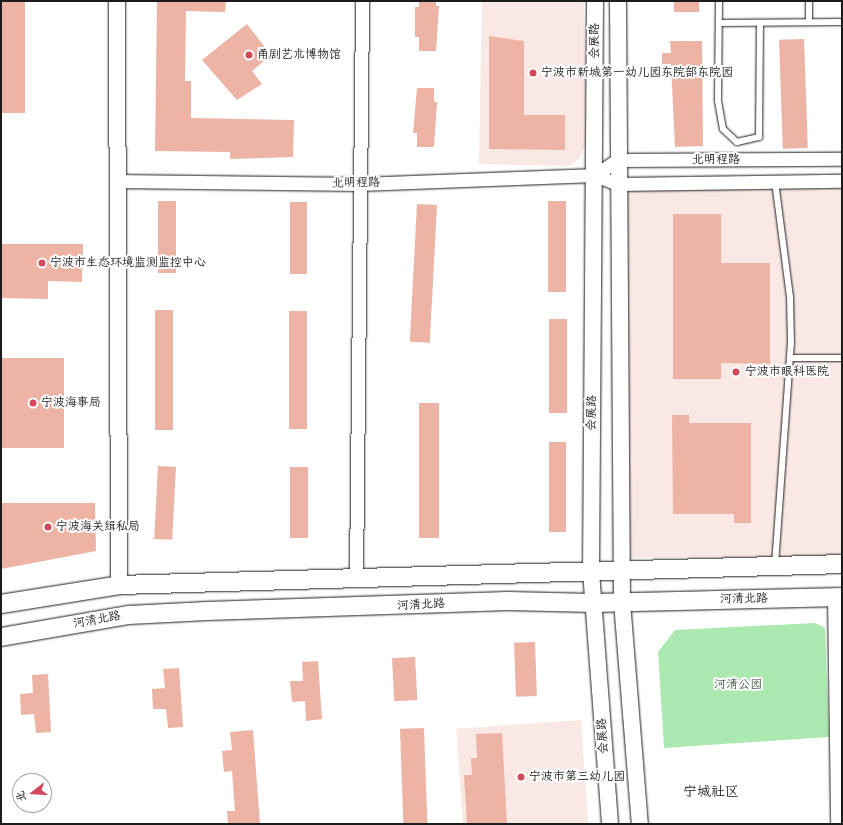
<!DOCTYPE html>
<html>
<head>
<meta charset="utf-8">
<style>
  body { margin:0 }
  #map { position:relative; width:843px; height:825px; overflow:hidden; background:#fff; font-family:"Comic Neue","LXGW WenKai TC",sans-serif }
  div>[style] { position:absolute }
  .built>* { inset:0; background:#fae8e4; transform-origin:0 0 }
  .green>* { inset:0; background:#ace9b0 }
  .building>* { inset:0; background:#edb4a5; transform-origin:0 0 }
  .roads { filter:drop-shadow(0 0 1px #1c1c1c) drop-shadow(0 0 1px #1c1c1c) }
  .service>* { height:6px; margin:-3px; padding:0 3px; transform-origin:3px; border-radius:3px; background:#fff }
  .minor>* { height:13px; margin:-6.5px; padding:0 6.5px; transform-origin:6.5px; border-radius:6.5px; background:#fff }
  .tertiary>* { height:16px; margin:-8px; padding:0 8px; transform-origin:8px; border-radius:8px; background:#fff }
  .secondary>* { height:18px; margin:-9px; padding:0 9px; transform-origin:9px; border-radius:9px; background:#fff }
  .dots>* { width:11px; height:11px; translate:-50% -50%; box-sizing:border-box; border:2px solid #fff; border-radius:50% }
  span { translate:-50% -50%; white-space:nowrap; text-align:center; line-height:1.15; -webkit-text-stroke:4px #fff; paint-order:stroke }
  .street-label { font-size:12px; color:#1c1c1c }
  .poi-label { font-size:12px; color:#1c1c1c }
  .left { translate:0 -50%; text-align:left }
  .park-label { font-size:12px; color:#475a48 }
  .quarter-label { font-size:14px; color:#1c1c1c }
  .frame { position:absolute; inset:0; border:2px solid #1c1c1c; pointer-events:none }
  .north { position:absolute; left:12px; top:773px; width:40px; height:40px; box-sizing:border-box; background:#fff; border:1px solid #a4a4a4; border-radius:50%; rotate:253deg; font-size:11px; font-weight:700; line-height:16px; text-align:center; color:#1c1c1c }
  .north::after { content:''; display:block; margin:auto; width:14px; height:18px; background:#d1495b; clip-path:polygon(50% 0,100% 100%,50% 72%,0 100%) }
</style>
</head>
<body>
<div id="map">
  <div class="built">
    <i style="clip-path:polygon(482px 1px,584px 1px,586px 145px,580px 158px,570px 166px,479px 164px)"></i>
    <i style="left:628px;top:187px;width:214px;height:371px"></i>
    <i style="left:581px;top:720px;width:104px;height:125px;rotate:86deg"></i>
  </div>
  <div class="green">
    <i style="clip-path:polygon(815px 623px,825px 628px,829px 737px,664px 748px,658px 652px,675px 630px)"></i>
  </div>
  <div class="building">
    <i style="left:1px;top:1px;width:24px;height:112px"></i>
    <i style="clip-path:polygon(157px 1px,226px 1px,225px 12px,186px 11px,185px 81px,191px 81px,191px 118px,294px 120px,293px 157px,230px 159px,230px 152px,155px 151px)"></i>
    <i style="clip-path:polygon(419px 1px,436px 1px,436px 6px,439px 6px,436px 51px,419px 51px,419px 37px,415px 37px,415px 7px,419px 7px)"></i>
    <i style="left:674px;top:1px;width:25px;height:11px"></i>
    <i style="clip-path:polygon(247px 24px,271px 55px,252px 71px,262px 84px,237px 100px,202px 60px)"></i>
    <i style="clip-path:polygon(489px 36px,524px 41px,524px 115px,565px 115px,565px 150px,489px 149px)"></i>
    <i style="left:804px;top:39px;width:109px;height:25px;rotate:88deg"></i>
    <i style="clip-path:polygon(670px 41px,702px 41px,703px 146px,675px 147px,671px 64px,662px 64px,662px 53px,671px 53px)"></i>
    <i style="clip-path:polygon(417px 88px,434px 88px,434px 102px,437px 102px,434px 147px,417px 147px,417px 133px,413px 133px)"></i>
    <i style="left:158px;top:201px;width:18px;height:72px"></i>
    <i style="left:548px;top:201px;width:18px;height:91px"></i>
    <i style="left:290px;top:202px;width:17px;height:72px"></i>
    <i style="left:417px;top:204px;width:20px;height:138px;rotate:3deg"></i>
    <i style="clip-path:polygon(673px 214px,721px 214px,721px 263px,770px 263px,770px 364px,721px 363px,721px 379px,673px 379px)"></i>
    <i style="clip-path:polygon(1px 244px,83px 244px,82px 282px,48px 281px,48px 299px,1px 298px)"></i>
    <i style="left:155px;top:310px;width:18px;height:120px"></i>
    <i style="left:289px;top:311px;width:18px;height:118px"></i>
    <i style="left:549px;top:319px;width:18px;height:94px"></i>
    <i style="left:1px;top:358px;width:63px;height:90px"></i>
    <i style="left:419px;top:403px;width:20px;height:135px"></i>
    <i style="clip-path:polygon(672px 415px,689px 415px,689px 423px,751px 423px,751px 523px,734px 523px,734px 514px,673px 514px)"></i>
    <i style="left:549px;top:442px;width:17px;height:90px"></i>
    <i style="left:158px;top:466px;width:18px;height:73px;rotate:3deg"></i>
    <i style="left:290px;top:467px;width:18px;height:71px"></i>
    <i style="clip-path:polygon(1px 503px,95px 503px,96px 551px,1px 569px)"></i>
    <i style="left:535px;top:642px;width:54px;height:21px;rotate:88deg"></i>
    <i style="left:415px;top:657px;width:43px;height:23px;rotate:87deg"></i>
    <i style="clip-path:polygon(318px 661px,322px 719px,306px 721px,305px 701px,292px 702px,290px 681px,303px 681px,302px 662px)"></i>
    <i style="clip-path:polygon(179px 668px,183px 727px,168px 728px,166px 709px,153px 709px,152px 689px,165px 688px,163px 669px)"></i>
    <i style="clip-path:polygon(48px 674px,51px 732px,36px 733px,34px 714px,21px 715px,20px 694px,33px 693px,32px 675px)"></i>
    <i style="left:424px;top:728px;width:96px;height:24px;rotate:88deg"></i>
    <i style="clip-path:polygon(253px 730px,260px 824px,228px 824px,227px 811px,235px 811px,232px 771px,224px 772px,222px 751px,232px 750px,230px 732px)"></i>
    <i style="clip-path:polygon(502px 733px,507px 824px,467px 824px,464px 775px,472px 775px,471px 758px,477px 758px,476px 734px)"></i>
  </div>
  <div class="roads">
    <div class="service">
      <i style="left:719px;top:1px;width:100px;rotate:90.6deg"></i>
      <i style="left:718px;top:101px;width:28px;rotate:80deg"></i>
      <i style="left:723px;top:129px;width:19px;rotate:43deg"></i>
      <i style="left:737px;top:142px;width:23px;rotate:-13deg"></i>
      <i style="left:759px;top:137px;width:114px;rotate:-89.5deg"></i>
      <i style="left:809px;top:1px;width:21px;rotate:90deg"></i>
      <i style="left:719px;top:23px;width:123px;rotate:-0.5deg"></i>
      <i style="left:790px;top:358px;width:52px"></i>
      <i style="left:775px;top:565px;width:222px;rotate:-85.9deg"></i>
      <i style="left:791px;top:344px;width:47px;rotate:-91.2deg"></i>
      <i style="left:790px;top:297px;width:116px;rotate:-97.4deg"></i>
    </div>
    <div class="minor">
      <i style="left:595px;top:175px;width:27px;rotate:-34deg"></i>
      <i style="left:617px;top:160px;width:225px;rotate:-0.3deg"></i>
      <i style="left:116px;top:181px;width:244px;rotate:0.7deg"></i>
      <i style="left:360px;top:184px;width:235px;rotate:-2.2deg"></i>
      <i style="left:595px;top:175px;width:24px;rotate:22deg"></i>
      <i style="left:617px;top:184px;width:225px;rotate:-0.8deg"></i>
      <i style="left:356px;top:578px;width:577px;rotate:-89.4deg"></i>
      <i style="left:834px;top:597px;width:227px;rotate:89.2deg"></i>
    </div>
    <div class="tertiary">
      <i style="left:117px;top:1px;width:584px;rotate:89.8deg"></i>
      <i style="left:595px;top:1px;width:570px;rotate:90.4deg"></i>
      <i style="left:591px;top:571px;width:254px;rotate:85.7deg"></i>
      <i style="left:618px;top:1px;width:601px;rotate:89.62deg"></i>
      <i style="left:622px;top:602px;width:223px;rotate:85.4deg"></i>
    </div>
    <div class="secondary">
      <i style="left:1px;top:604px;width:120px;rotate:-9.1deg"></i>
      <i style="left:119px;top:585px;width:723px;rotate:-1.66deg"></i>
      <i style="left:1px;top:637px;width:130px;rotate:-9.8deg"></i>
      <i style="left:129px;top:615px;width:78px;rotate:-2.9deg"></i>
      <i style="left:207px;top:611px;width:301px;rotate:-1.9deg"></i>
      <i style="left:508px;top:601px;width:85px;rotate:1.3deg"></i>
      <i style="left:593px;top:603px;width:249px;rotate:-1.4deg"></i>
    </div>
  </div>
  <div class="dots">
    <i style="left:249px;top:55px;background:#d1495b"></i>
    <i style="left:533px;top:73px;background:#d1495b"></i>
    <i style="left:42px;top:263px;background:#d1495b"></i>
    <i style="left:736px;top:372px;background:#d1495b"></i>
    <i style="left:33px;top:403px;background:#d1495b"></i>
    <i style="left:48px;top:527px;background:#d1495b"></i>
    <i style="left:521px;top:777px;background:#d1495b"></i>
  </div>
  <div class="street-label">
    <span style="left:595px;top:41px;rotate:-90deg">会展路</span>
    <span style="left:716px;top:160px">北明程路</span>
    <span style="left:356px;top:183px;rotate:-1deg">北明程路</span>
    <span style="left:592px;top:413px;rotate:-89deg">会展路</span>
    <span style="left:744px;top:599px;rotate:-1deg">河清北路</span>
    <span style="left:421px;top:605px;rotate:-3deg">河清北路</span>
    <span style="left:97px;top:620px;rotate:-10deg">河清北路</span>
    <span style="left:603px;top:736px;rotate:-94deg">会展路</span>
  </div>
  <div class="poi-label">
    <span class="left" style="left:257px;top:55px">甬剧艺术博物馆</span>
    <span class="left" style="left:541px;top:73px">宁波市新城第一幼儿园东院部东院园</span>
    <span class="left" style="left:50px;top:263px">宁波市生态环境监测监控中心</span>
    <span class="left" style="left:745px;top:372px">宁波市眼科医院</span>
    <span class="left" style="left:41px;top:403px">宁波海事局</span>
    <span class="left" style="left:56px;top:527px">宁波海关缉私局</span>
    <span class="left" style="left:529px;top:777px">宁波市第三幼儿园</span>
  </div>
  <div class="park-label">
    <span style="left:738px;top:685px">河清公园</span>
  </div>
  <div class="quarter-label">
    <span style="left:711px;top:792px">宁城社区</span>
  </div>
  <div class="frame"></div>
  <div class="north">北</div>
</div>
</body>
</html>
